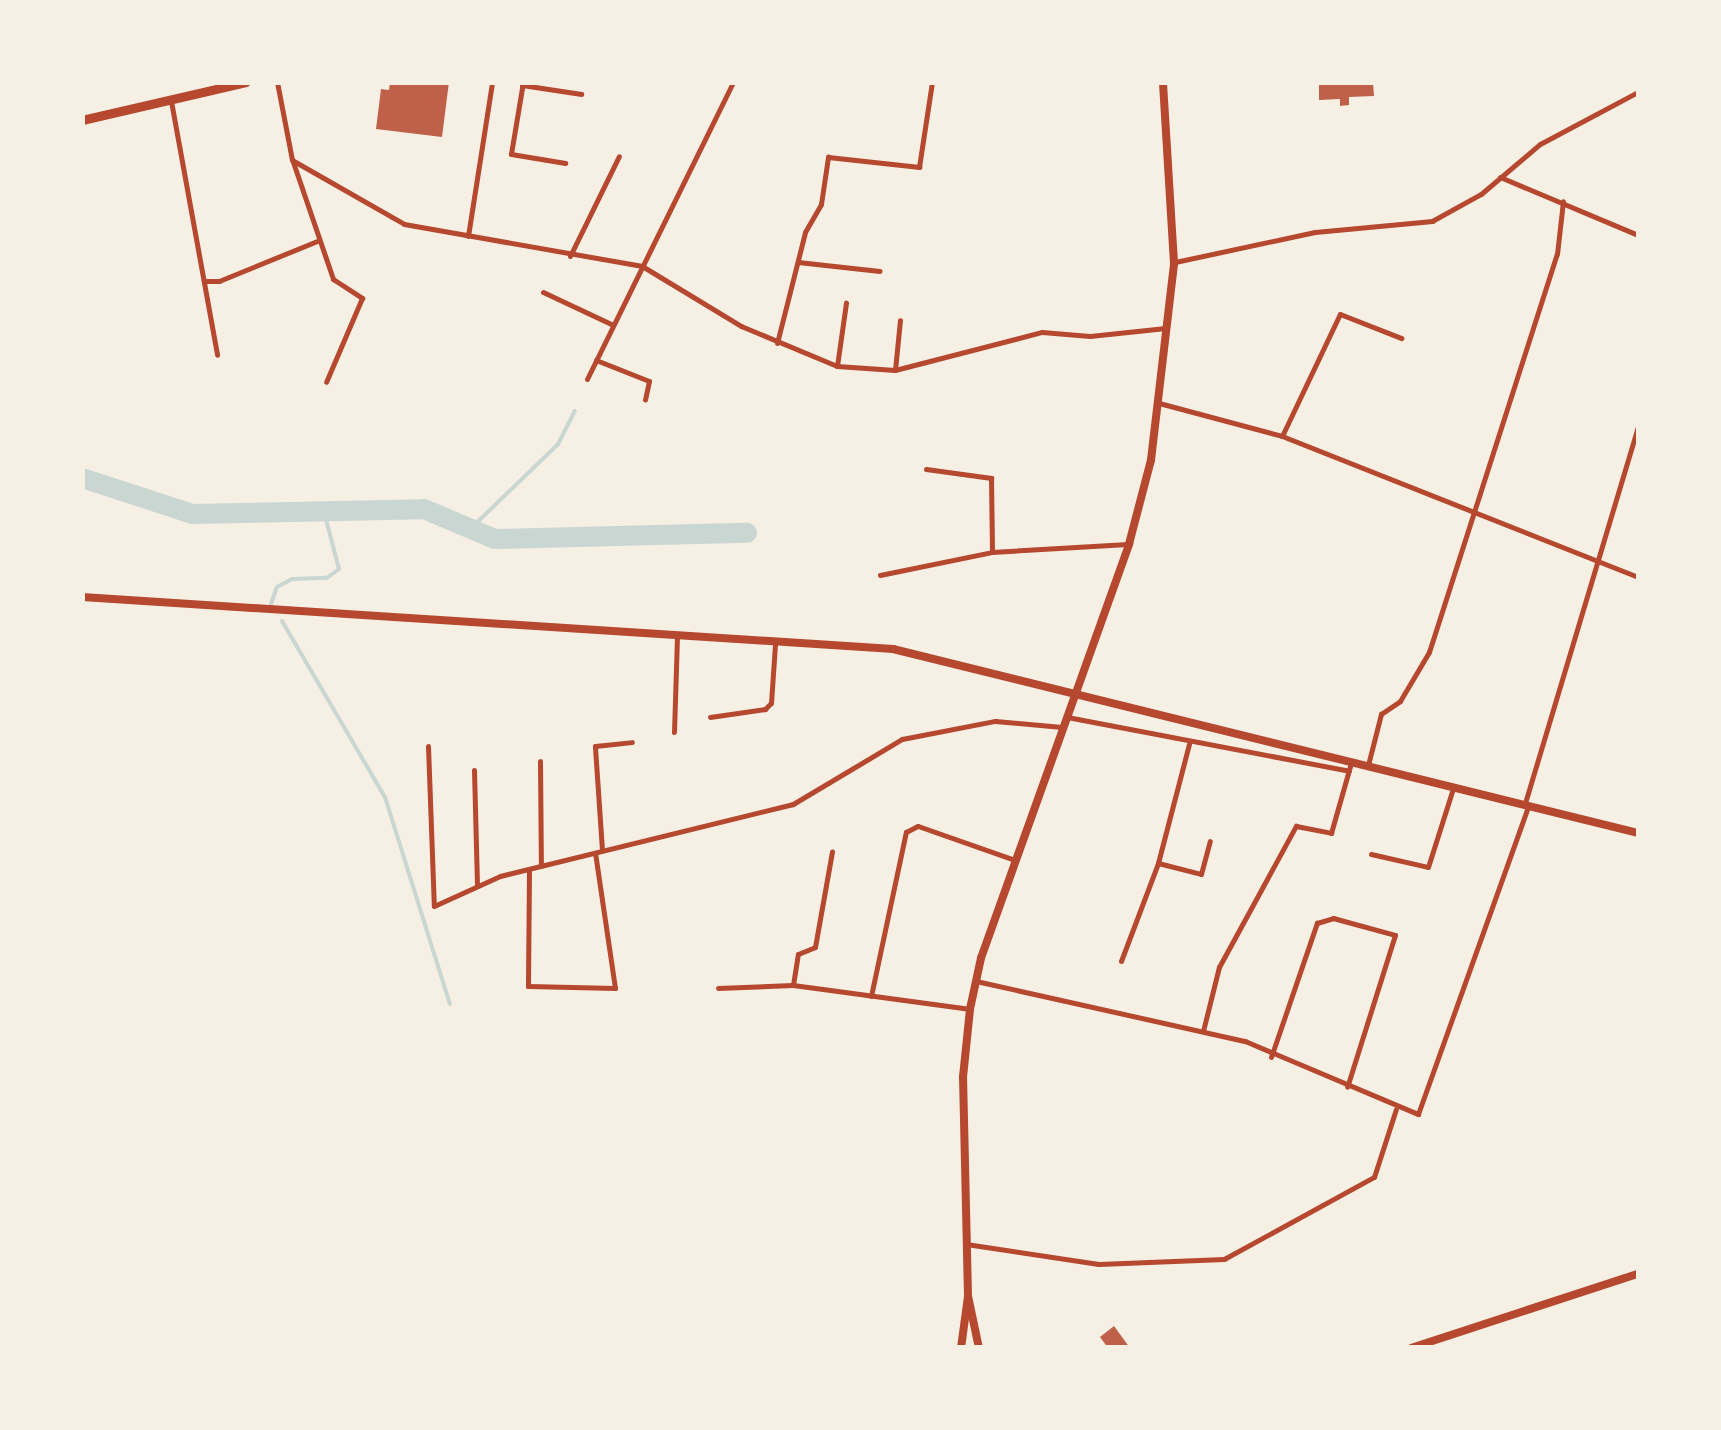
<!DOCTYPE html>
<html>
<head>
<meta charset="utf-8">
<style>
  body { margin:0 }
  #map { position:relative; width:1721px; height:1430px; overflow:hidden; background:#f6efe4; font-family:Figtree,sans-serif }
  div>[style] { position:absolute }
  .stream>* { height:4px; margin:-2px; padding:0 2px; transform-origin:2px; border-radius:2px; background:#c9d6d2 }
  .river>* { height:20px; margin:-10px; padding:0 10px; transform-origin:10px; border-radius:10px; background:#c9d6d2 }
  .building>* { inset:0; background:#bf614a }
  .minor>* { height:5px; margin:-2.5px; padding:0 2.5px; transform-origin:2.5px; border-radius:2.5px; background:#b5482f }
  .tertiary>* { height:8px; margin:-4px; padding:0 4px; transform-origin:4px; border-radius:4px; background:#b5482f }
  .primary>* { height:9px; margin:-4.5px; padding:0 4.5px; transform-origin:4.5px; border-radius:4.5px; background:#b5482f }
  span { translate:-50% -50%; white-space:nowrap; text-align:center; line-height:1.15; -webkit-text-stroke:10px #f6efe4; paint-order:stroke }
  .frame { position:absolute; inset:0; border:85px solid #f6efe4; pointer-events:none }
</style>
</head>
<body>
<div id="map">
  <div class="stream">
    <i style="left:467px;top:532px;width:127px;rotate:-44deg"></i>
    <i style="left:558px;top:444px;width:37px;rotate:-63deg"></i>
    <i style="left:271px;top:604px;width:18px;rotate:-71deg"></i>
    <i style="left:277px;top:587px;width:17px;rotate:-28deg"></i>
    <i style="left:292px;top:579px;width:35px;rotate:-2deg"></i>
    <i style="left:327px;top:578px;width:15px;rotate:-37deg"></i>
    <i style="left:339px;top:569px;width:63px;rotate:-104.7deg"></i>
    <i style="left:282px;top:621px;width:204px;rotate:59.7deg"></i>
    <i style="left:385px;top:797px;width:217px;rotate:72.6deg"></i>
  </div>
  <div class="river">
    <i style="left:82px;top:478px;width:117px;rotate:18deg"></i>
    <i style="left:193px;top:514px;width:231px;rotate:-1.2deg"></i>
    <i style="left:424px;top:509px;width:77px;rotate:22.9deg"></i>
    <i style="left:495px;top:539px;width:252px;rotate:-1.4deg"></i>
  </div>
  <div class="building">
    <i style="clip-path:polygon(390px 82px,449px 82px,442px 137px,376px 129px,381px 89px,389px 90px)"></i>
    <i style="clip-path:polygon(1319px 82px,1373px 82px,1374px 96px,1349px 97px,1349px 105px,1340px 106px,1340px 99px,1319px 100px)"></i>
    <i style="clip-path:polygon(1114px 1326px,1130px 1348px,1108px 1348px,1100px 1337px)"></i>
  </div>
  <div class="minor">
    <i style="left:277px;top:82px;width:79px;rotate:79.1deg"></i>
    <i style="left:292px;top:160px;width:129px;rotate:29.7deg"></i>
    <i style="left:404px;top:224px;width:242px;rotate:10deg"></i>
    <i style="left:642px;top:266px;width:116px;rotate:31.2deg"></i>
    <i style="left:741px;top:326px;width:104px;rotate:22.6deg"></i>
    <i style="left:837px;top:366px;width:58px;rotate:3.9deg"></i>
    <i style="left:895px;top:370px;width:152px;rotate:-14.5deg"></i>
    <i style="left:1042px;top:332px;width:48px;rotate:4.8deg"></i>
    <i style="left:1090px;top:336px;width:76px;rotate:-6deg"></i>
    <i style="left:523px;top:82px;width:73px;rotate:99.5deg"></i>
    <i style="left:511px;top:154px;width:55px;rotate:9.5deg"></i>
    <i style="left:522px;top:85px;width:60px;rotate:8.7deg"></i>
    <i style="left:171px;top:101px;width:258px;rotate:79.7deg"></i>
    <i style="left:293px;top:162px;width:124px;rotate:71.1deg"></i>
    <i style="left:333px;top:279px;width:35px;rotate:33deg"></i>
    <i style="left:362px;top:298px;width:91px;rotate:113.2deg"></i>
    <i style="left:1500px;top:177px;width:150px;rotate:22.8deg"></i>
    <i style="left:468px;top:236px;width:156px;rotate:-81.1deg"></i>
    <i style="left:570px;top:256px;width:111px;rotate:-63.9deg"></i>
    <i style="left:798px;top:262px;width:82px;rotate:6.3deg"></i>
    <i style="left:1175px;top:262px;width:143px;rotate:-12.1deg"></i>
    <i style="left:1315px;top:232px;width:118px;rotate:-5.4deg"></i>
    <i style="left:1432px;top:221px;width:56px;rotate:-28.9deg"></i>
    <i style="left:1481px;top:194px;width:77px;rotate:-40.3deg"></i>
    <i style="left:1540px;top:144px;width:111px;rotate:-28deg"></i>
    <i style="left:205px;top:281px;width:14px"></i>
    <i style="left:219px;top:281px;width:106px;rotate:-22.2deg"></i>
    <i style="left:543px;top:292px;width:77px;rotate:25.2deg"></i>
    <i style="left:777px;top:343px;width:114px;rotate:-75.8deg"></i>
    <i style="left:805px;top:232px;width:32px;rotate:-60deg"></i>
    <i style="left:821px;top:204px;width:48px;rotate:-81.5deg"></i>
    <i style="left:828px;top:157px;width:92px;rotate:6.3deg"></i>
    <i style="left:919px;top:167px;width:86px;rotate:-81.3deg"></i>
    <i style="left:596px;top:360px;width:57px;rotate:21.6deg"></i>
    <i style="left:649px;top:381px;width:19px;rotate:102deg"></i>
    <i style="left:837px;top:366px;width:64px;rotate:-81.9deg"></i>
    <i style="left:895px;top:370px;width:50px;rotate:-84.3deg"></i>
    <i style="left:587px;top:379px;width:331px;rotate:-63.8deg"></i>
    <i style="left:1159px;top:403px;width:127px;rotate:15deg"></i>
    <i style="left:1282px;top:436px;width:383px;rotate:21.6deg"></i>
    <i style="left:1282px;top:436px;width:135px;rotate:-64.6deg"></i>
    <i style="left:1340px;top:314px;width:66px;rotate:21.5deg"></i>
    <i style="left:926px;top:469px;width:66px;rotate:7.9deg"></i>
    <i style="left:991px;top:478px;width:74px;rotate:89.2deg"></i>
    <i style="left:880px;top:575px;width:114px;rotate:-11.6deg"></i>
    <i style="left:992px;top:552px;width:136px;rotate:-3.4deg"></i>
    <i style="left:710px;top:717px;width:56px;rotate:-8.3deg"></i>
    <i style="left:765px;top:709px;width:8px;rotate:-45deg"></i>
    <i style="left:771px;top:703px;width:59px;rotate:-86.1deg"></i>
    <i style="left:1067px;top:717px;width:287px;rotate:10.8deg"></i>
    <i style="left:674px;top:732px;width:94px;rotate:-88.2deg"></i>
    <i style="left:428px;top:746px;width:160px;rotate:87.9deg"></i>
    <i style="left:434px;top:906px;width:72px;rotate:-24.4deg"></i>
    <i style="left:500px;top:876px;width:302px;rotate:-13.8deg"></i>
    <i style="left:793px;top:804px;width:127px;rotate:-30.8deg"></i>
    <i style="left:902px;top:739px;width:95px;rotate:-11deg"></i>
    <i style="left:995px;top:721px;width:67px;rotate:5.1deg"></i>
    <i style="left:540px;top:761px;width:105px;rotate:89.5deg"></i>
    <i style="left:1368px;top:765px;width:53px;rotate:-75.7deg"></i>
    <i style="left:1381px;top:714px;width:23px;rotate:-34deg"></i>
    <i style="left:1400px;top:701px;width:57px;rotate:-59.4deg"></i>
    <i style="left:1429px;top:652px;width:418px;rotate:-72.2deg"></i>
    <i style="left:1557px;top:254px;width:53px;rotate:-83.5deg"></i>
    <i style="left:474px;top:770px;width:115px;rotate:88.5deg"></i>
    <i style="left:1525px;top:803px;width:394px;rotate:-73.3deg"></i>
    <i style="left:602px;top:850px;width:104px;rotate:-93.9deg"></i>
    <i style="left:595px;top:746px;width:37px;rotate:-6deg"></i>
    <i style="left:1371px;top:854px;width:58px;rotate:12.8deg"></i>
    <i style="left:1428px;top:867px;width:83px;rotate:-72.4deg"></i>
    <i style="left:1158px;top:863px;width:44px;rotate:14.3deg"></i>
    <i style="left:1201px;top:874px;width:34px;rotate:-75deg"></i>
    <i style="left:529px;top:870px;width:116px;rotate:90.5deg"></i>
    <i style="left:528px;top:986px;width:87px;rotate:1.3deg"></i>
    <i style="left:615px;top:988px;width:136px;rotate:-98.4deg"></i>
    <i style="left:1121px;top:961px;width:105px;rotate:-69.3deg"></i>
    <i style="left:1158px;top:863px;width:123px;rotate:-75.4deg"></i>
    <i style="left:976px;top:981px;width:276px;rotate:12.6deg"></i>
    <i style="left:1245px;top:1041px;width:188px;rotate:22.9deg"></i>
    <i style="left:1418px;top:1114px;width:327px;rotate:-70.3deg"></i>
    <i style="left:793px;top:985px;width:31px;rotate:-81deg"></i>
    <i style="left:798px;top:954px;width:18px;rotate:-22deg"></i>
    <i style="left:815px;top:947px;width:97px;rotate:-79.9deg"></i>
    <i style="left:718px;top:988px;width:75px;rotate:-2.3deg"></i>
    <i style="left:793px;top:985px;width:179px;rotate:7.7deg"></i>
    <i style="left:871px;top:996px;width:168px;rotate:-78deg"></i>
    <i style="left:906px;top:832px;width:13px;rotate:-27deg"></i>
    <i style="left:918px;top:826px;width:103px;rotate:19.3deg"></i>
    <i style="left:1203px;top:1031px;width:66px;rotate:-76deg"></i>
    <i style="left:1219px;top:967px;width:161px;rotate:-61.4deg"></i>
    <i style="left:1296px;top:826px;width:36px;rotate:11deg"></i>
    <i style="left:1331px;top:833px;width:73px;rotate:-74.1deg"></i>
    <i style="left:1271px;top:1057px;width:142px;rotate:-71.1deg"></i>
    <i style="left:1317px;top:923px;width:17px;rotate:-17deg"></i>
    <i style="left:1333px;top:918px;width:64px;rotate:15.3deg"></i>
    <i style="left:1395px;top:935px;width:159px;rotate:107.5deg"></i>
    <i style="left:966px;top:1244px;width:134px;rotate:8.6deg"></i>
    <i style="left:1099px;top:1264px;width:125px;rotate:-2.3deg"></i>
    <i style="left:1224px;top:1259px;width:171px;rotate:-28.7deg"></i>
    <i style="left:1374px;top:1177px;width:71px;rotate:-72.1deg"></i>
  </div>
  <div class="tertiary">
    <i style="left:82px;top:597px;width:813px;rotate:3.67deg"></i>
    <i style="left:893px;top:649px;width:767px;rotate:13.87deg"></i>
    <i style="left:968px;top:1296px;width:53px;rotate:78.1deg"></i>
    <i style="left:961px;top:1348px;width:52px;rotate:-82.3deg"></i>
    <i style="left:968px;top:1296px;width:219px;rotate:-91.3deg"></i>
    <i style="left:963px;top:1077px;width:68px;rotate:-84.1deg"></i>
    <i style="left:970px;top:1009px;width:52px;rotate:-77.8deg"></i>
    <i style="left:981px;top:958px;width:440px;rotate:-70.3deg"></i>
    <i style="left:1129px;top:544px;width:87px;rotate:-75.3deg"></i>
    <i style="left:1151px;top:460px;width:198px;rotate:-83.3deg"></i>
    <i style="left:1174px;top:263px;width:181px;rotate:-93.5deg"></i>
    <i style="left:1411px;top:1348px;width:239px;rotate:-18.1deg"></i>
  </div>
  <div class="primary">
    <i style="left:82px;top:120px;width:168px;rotate:-13deg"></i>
  </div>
  <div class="frame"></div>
</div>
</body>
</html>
